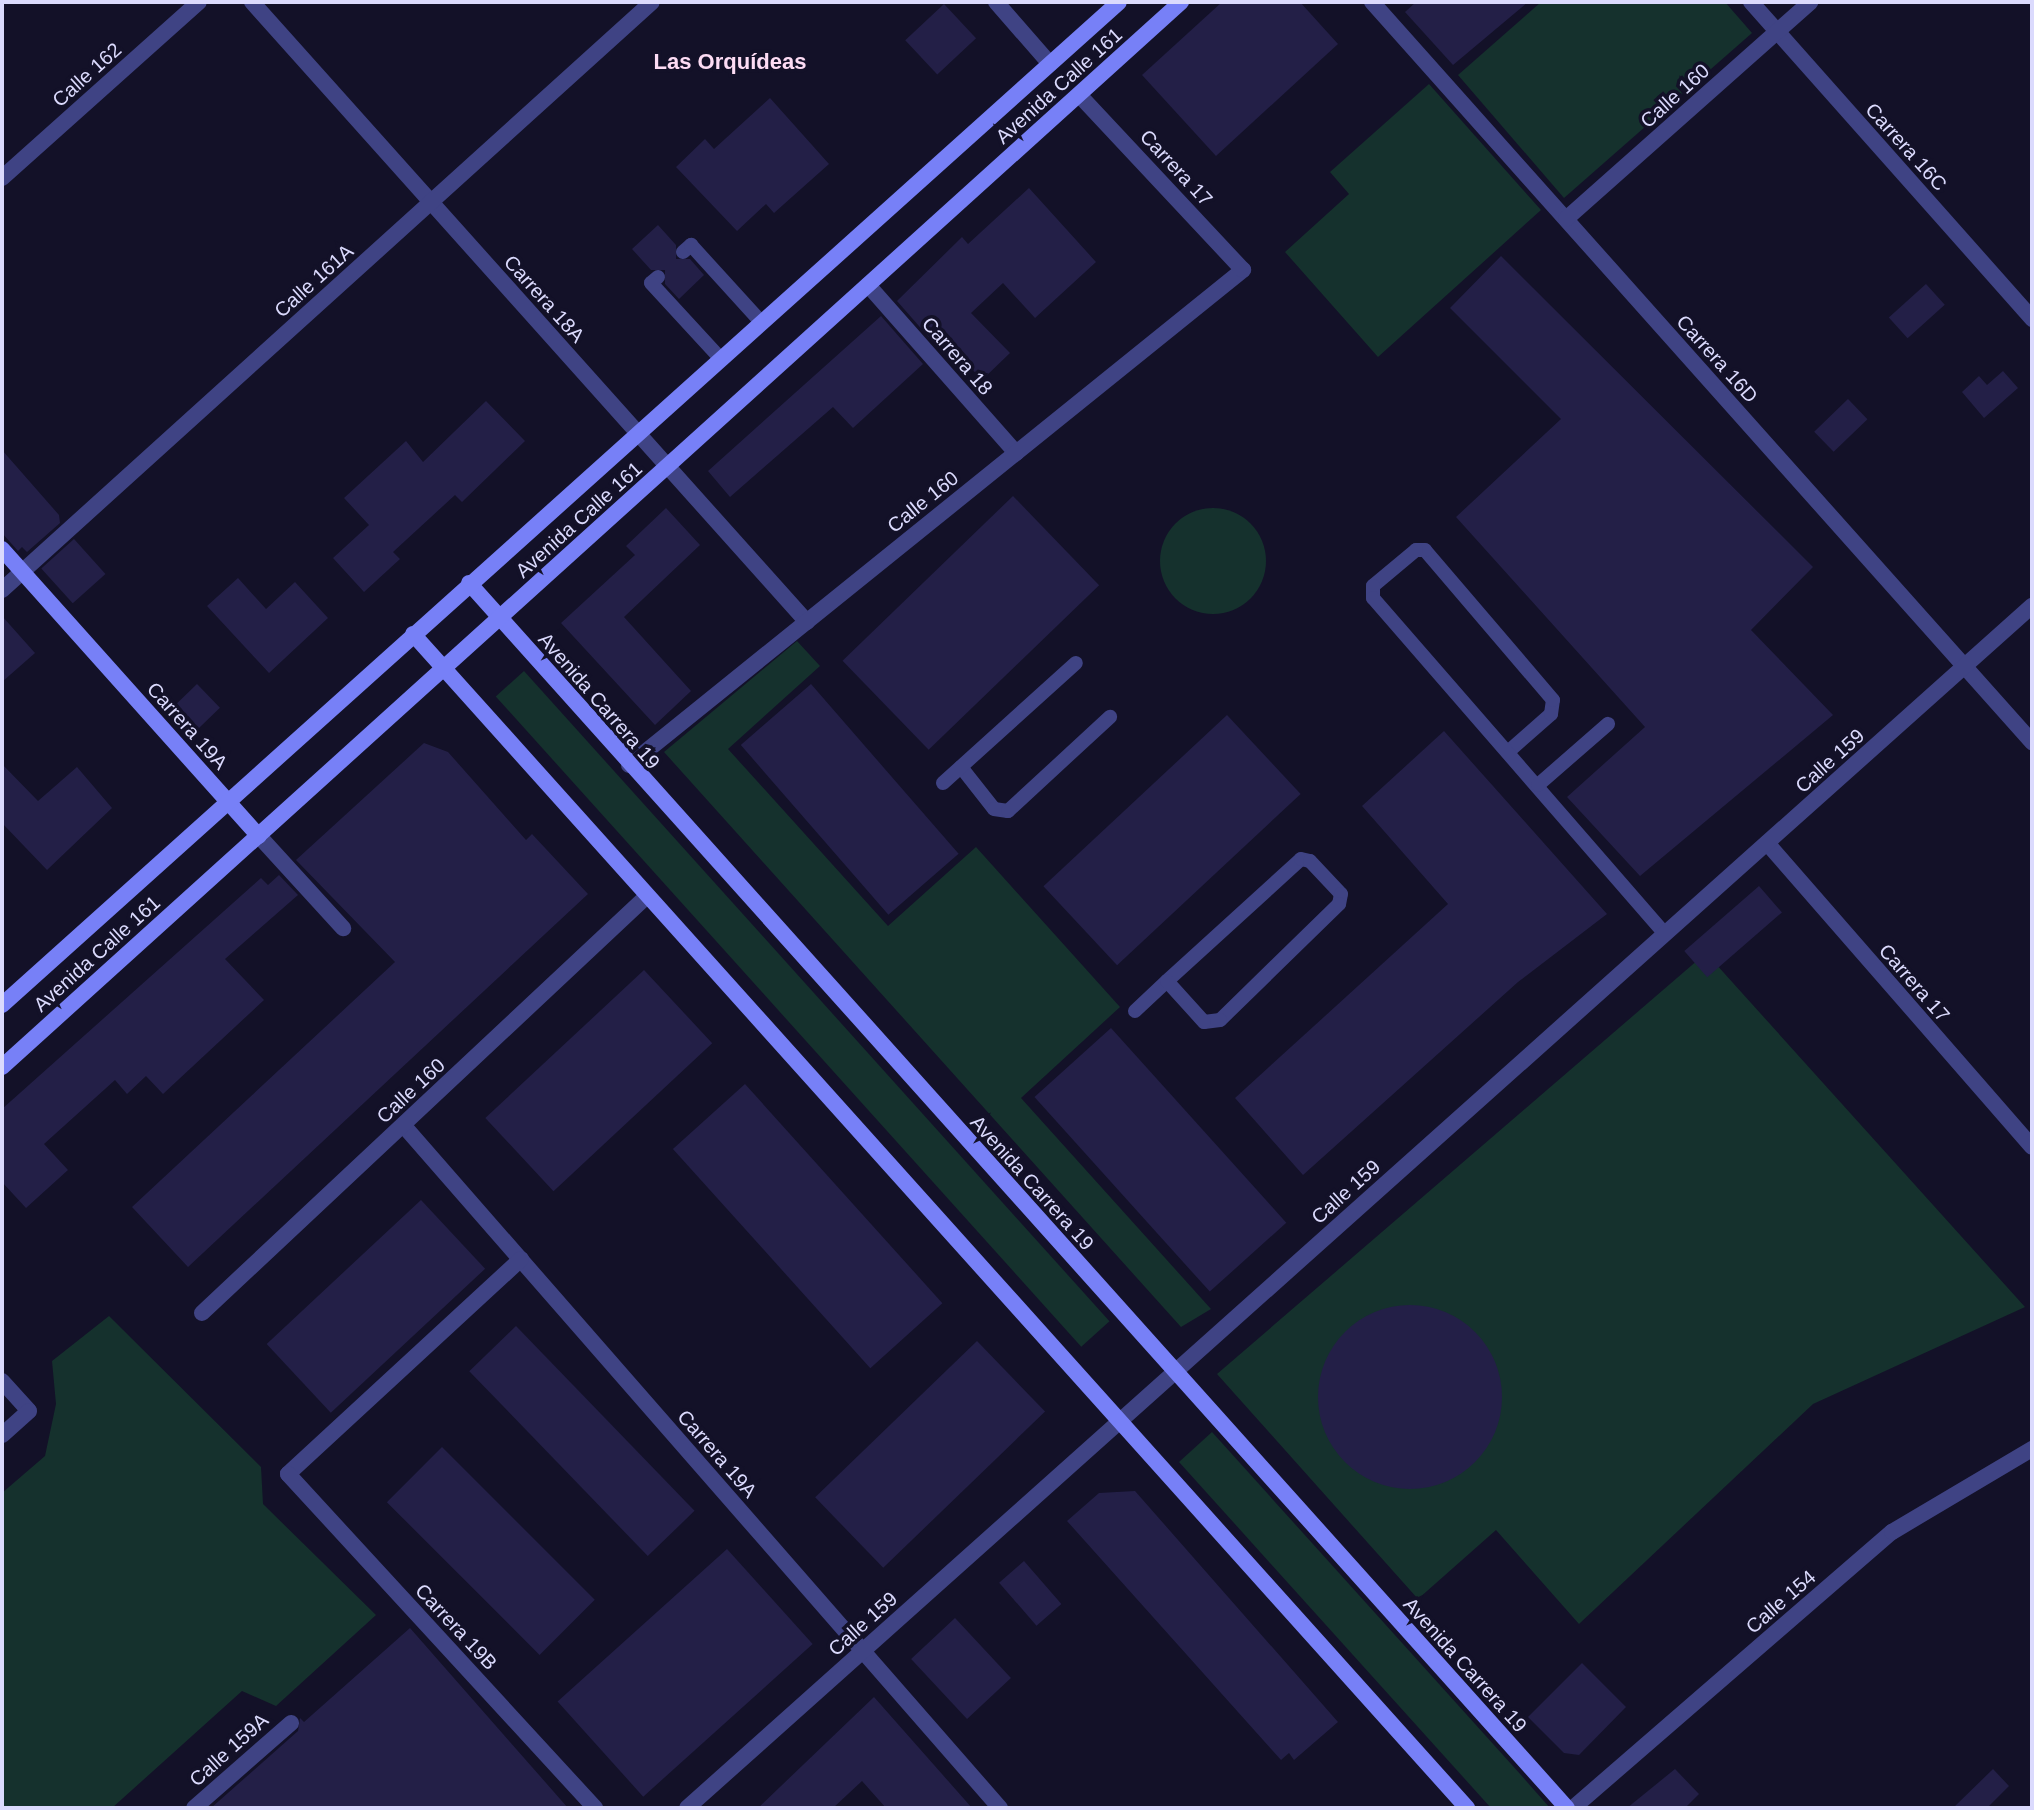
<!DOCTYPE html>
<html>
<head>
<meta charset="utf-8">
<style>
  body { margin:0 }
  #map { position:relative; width:2034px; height:1810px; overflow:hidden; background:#131128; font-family:Arial,sans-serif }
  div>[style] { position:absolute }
  .green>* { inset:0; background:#15312d; transform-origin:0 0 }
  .round { border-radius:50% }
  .building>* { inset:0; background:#231f47; transform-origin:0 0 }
  .service>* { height:14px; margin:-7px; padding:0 7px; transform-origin:7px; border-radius:7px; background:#3f4384 }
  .minor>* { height:16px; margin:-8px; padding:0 8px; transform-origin:8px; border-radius:8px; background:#3f4384 }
  .tertiary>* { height:16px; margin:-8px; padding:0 8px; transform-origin:8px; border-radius:8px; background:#3f4384 }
  .secondary>* { height:16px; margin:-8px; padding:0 8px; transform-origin:8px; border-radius:8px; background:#7780f7 }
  span { translate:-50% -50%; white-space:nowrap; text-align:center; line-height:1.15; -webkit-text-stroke:7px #131128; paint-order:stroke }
  .street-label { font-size:20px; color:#dbdafd }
  .neighbourhood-label { font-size:22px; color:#fddcf4; font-weight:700 }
  .frame { position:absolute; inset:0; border:4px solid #dbdafd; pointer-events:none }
</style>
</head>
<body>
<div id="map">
  <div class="green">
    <i style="clip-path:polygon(1541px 2px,1725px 2px,1752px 33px,1564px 198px,1458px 75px)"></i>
    <i style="clip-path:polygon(1429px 84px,1541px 210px,1378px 357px,1285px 252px,1349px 194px,1330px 172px)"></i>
    <i class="round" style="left:1160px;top:508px;width:106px;height:106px"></i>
    <i style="clip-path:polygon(797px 641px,820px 666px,728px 749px,888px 926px,976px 847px,1120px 1007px,1021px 1098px,1211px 1309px,1181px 1327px,664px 752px)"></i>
    <i style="left:524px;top:671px;width:875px;height:38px;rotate:48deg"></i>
    <i style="clip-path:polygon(1706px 953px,2025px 1307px,1813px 1404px,1579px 1624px,1496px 1530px,1418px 1599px,1217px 1374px)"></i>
    <i style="clip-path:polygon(109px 1316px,261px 1467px,263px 1504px,376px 1615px,276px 1706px,242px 1691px,112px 1808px,2px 1808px,2px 1493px,45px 1456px,56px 1404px,52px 1361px)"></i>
    <i style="clip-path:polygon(1212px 1432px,1521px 1775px,1550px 1808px,1491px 1808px,1179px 1462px)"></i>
  </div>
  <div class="building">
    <i style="clip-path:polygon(1222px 2px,1300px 2px,1338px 44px,1216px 156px,1142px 75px)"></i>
    <i style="clip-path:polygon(1416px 2px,1528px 2px,1453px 65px,1405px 12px)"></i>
    <i style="left:944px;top:4px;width:47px;height:53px;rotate:47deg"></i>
    <i style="clip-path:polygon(770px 98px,829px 164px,774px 213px,766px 204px,737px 231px,676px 167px,705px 139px,714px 149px)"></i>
    <i style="clip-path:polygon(1029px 188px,1096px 262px,1035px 318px,1003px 283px,971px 313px,1010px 353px,982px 380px,948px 343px,940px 350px,897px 301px,962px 237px,968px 244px)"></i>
    <i style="clip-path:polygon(658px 225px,676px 245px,676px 259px,690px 259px,704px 275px,679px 299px,665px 284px,665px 270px,651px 270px,632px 249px)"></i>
    <i style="clip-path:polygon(1501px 256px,1813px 567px,1751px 630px,1833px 715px,1640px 876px,1567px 797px,1645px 727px,1456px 517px,1561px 419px,1450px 308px)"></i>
    <i style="left:1926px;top:284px;width:28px;height:50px;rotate:48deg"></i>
    <i style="clip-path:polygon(881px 316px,923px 364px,853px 428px,833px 407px,730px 497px,708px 471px)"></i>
    <i style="clip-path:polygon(2003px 371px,2018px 388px,1984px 418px,1962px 392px,1979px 376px,1987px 385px)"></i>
    <i style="left:1848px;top:399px;width:28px;height:47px;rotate:46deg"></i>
    <i style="clip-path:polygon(486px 401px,525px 441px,462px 502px,455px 495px,393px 552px,400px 559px,364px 592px,333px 558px,369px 525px,344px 498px,406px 441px,423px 462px)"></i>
    <i style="clip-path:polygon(2px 450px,59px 515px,60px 523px,27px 552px,22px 547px,18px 551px,2px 533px)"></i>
    <i style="left:1013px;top:496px;width:124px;height:237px;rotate:46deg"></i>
    <i style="clip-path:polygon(666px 508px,700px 545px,624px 617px,691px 691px,655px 725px,561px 623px,635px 555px,626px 546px)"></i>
    <i style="left:74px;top:539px;width:47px;height:44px;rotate:48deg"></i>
    <i style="clip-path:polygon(238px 578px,266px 609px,295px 582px,328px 618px,269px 673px,207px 606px)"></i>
    <i style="clip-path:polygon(2px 616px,35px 653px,2px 682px)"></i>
    <i style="left:197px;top:684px;width:33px;height:32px;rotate:46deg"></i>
    <i style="left:811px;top:684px;width:225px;height:93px;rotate:49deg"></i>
    <i style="left:1227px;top:715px;width:108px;height:251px;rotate:47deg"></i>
    <i style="clip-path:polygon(1444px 731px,1607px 914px,1518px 982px,1303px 1175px,1235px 1098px,1448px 904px,1362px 806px)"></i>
    <i style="clip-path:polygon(424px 743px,448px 752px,526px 840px,532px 834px,588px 894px,188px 1267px,132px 1207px,395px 962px,296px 860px)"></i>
    <i style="clip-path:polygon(2px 764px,38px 801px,77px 767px,112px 808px,47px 870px,2px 823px)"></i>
    <i style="clip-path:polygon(279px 875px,298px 895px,225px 959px,264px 1000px,163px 1094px,146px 1076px,127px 1094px,115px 1080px,44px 1144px,68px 1170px,26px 1208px,2px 1182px,2px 1109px,261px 878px,268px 885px)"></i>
    <i style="left:1759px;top:886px;width:35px;height:99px;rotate:49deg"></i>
    <i style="left:644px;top:970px;width:100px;height:217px;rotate:47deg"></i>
    <i style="left:1111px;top:1028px;width:262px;height:103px;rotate:48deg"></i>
    <i style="left:745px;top:1084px;width:295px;height:97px;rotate:48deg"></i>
    <i style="left:421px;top:1200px;width:94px;height:211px;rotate:47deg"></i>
    <i class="round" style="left:1318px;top:1305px;width:184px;height:184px"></i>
    <i style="left:516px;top:1326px;width:257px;height:65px;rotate:46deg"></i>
    <i style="left:977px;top:1341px;width:98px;height:225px;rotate:46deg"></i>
    <i style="left:442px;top:1447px;width:216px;height:78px;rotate:45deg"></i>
    <i style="clip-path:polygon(1135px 1491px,1338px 1722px,1294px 1760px,1289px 1753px,1281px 1760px,1067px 1521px,1099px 1493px)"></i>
    <i style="left:727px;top:1549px;width:128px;height:228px;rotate:48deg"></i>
    <i style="left:1024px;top:1561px;width:57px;height:33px;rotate:49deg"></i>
    <i style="left:955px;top:1618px;width:82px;height:60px;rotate:47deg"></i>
    <i style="clip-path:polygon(410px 1628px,568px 1808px,211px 1808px,298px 1731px,300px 1718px,304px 1722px)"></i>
    <i style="clip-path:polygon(1582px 1663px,1626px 1707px,1579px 1755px,1564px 1753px,1528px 1717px)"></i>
    <i style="clip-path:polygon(874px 1697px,972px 1808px,886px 1808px,862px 1781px,833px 1808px,758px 1808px)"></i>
    <i style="clip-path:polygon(1675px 1769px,1699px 1794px,1685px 1808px,1627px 1808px)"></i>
    <i style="clip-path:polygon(1993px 1769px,2009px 1786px,1987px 1808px,1953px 1808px)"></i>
  </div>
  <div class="service">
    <i style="left:683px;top:252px;width:11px;rotate:-41deg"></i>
    <i style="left:691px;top:245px;width:104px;rotate:47.7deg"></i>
    <i style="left:658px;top:277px;width:9px;rotate:139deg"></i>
    <i style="left:651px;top:283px;width:102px;rotate:47.4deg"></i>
    <i style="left:1509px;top:751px;width:56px;rotate:-41.4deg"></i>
    <i style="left:1551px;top:714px;width:14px;rotate:-82deg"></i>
    <i style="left:1553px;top:700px;width:197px;rotate:-130.5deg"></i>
    <i style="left:1425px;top:550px;width:9px;rotate:180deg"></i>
    <i style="left:1416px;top:550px;width:56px;rotate:140.1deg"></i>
    <i style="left:1373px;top:586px;width:12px;rotate:90deg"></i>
    <i style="left:1373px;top:598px;width:445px;rotate:49deg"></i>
    <i style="left:961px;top:767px;width:53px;rotate:51.8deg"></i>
    <i style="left:994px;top:809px;width:14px;rotate:8deg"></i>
    <i style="left:1008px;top:811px;width:139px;rotate:-42.7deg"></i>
    <i style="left:943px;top:783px;width:179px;rotate:-42.1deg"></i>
    <i style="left:1538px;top:785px;width:93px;rotate:-41.1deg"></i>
    <i style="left:1135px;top:1011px;width:44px;rotate:-43.2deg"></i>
    <i style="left:1167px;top:981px;width:181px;rotate:-42.3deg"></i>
    <i style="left:1301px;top:859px;width:9px;rotate:13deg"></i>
    <i style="left:1310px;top:861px;width:45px;rotate:46.8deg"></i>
    <i style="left:1341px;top:894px;width:10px;rotate:101deg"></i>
    <i style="left:1339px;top:904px;width:166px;rotate:135.7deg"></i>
    <i style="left:1220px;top:1020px;width:16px;rotate:173deg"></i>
    <i style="left:1204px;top:1022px;width:55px;rotate:-132.1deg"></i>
  </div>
  <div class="minor">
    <i style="left:252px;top:2px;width:832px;rotate:48.17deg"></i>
    <i style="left:996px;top:2px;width:82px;rotate:48.9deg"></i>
    <i style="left:1372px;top:2px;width:992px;rotate:48.27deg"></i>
    <i style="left:1751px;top:2px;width:424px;rotate:48.4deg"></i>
    <i style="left:2px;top:178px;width:264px;rotate:-41.8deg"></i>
    <i style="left:1566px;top:219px;width:327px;rotate:-41.6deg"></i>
    <i style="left:868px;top:285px;width:224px;rotate:48.6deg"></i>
    <i style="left:2px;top:590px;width:876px;rotate:-42.13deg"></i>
    <i style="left:629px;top:765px;width:789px;rotate:-38.88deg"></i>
    <i style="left:1243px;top:270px;width:240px;rotate:-133.1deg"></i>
    <i style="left:259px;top:836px;width:125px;rotate:47.6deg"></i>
    <i style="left:1767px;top:843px;width:403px;rotate:48.9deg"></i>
    <i style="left:404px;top:1126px;width:906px;rotate:48.85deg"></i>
    <i style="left:521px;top:1259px;width:317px;rotate:137.3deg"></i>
    <i style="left:288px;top:1474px;width:454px;rotate:47.4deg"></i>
    <i style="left:202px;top:1313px;width:608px;rotate:-43.14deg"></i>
    <i style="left:2px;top:1381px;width:40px;rotate:48deg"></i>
    <i style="left:29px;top:1411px;width:36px;rotate:138deg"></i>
    <i style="left:194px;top:1808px;width:129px;rotate:-41.2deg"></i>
    <i style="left:1573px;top:1808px;width:422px;rotate:-40.9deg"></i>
    <i style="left:1892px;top:1532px;width:163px;rotate:-30.7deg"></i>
  </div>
  <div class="tertiary">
    <i style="left:687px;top:1808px;width:1804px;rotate:-41.79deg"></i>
  </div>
  <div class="secondary">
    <i style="left:2px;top:549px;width:385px;rotate:48.2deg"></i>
    <i style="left:469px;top:583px;width:1645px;rotate:48.13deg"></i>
    <i style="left:413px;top:634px;width:1578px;rotate:48.08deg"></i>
    <i style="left:2px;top:1005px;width:1501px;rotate:-41.92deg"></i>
    <i style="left:2px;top:1067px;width:1589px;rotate:-42.09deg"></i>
  </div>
  <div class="street-label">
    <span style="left:87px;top:75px;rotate:-42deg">Calle 162</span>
    <span style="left:1059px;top:86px;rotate:-42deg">Avenida Calle 161</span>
    <span style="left:1675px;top:96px;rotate:-42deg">Calle 160</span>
    <span style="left:1906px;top:147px;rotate:48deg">Carrera 16C</span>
    <span style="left:1176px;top:168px;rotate:47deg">Carrera 17</span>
    <span style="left:314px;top:281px;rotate:-42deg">Calle 161A</span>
    <span style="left:544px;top:299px;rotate:48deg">Carrera 18A</span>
    <span style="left:957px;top:356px;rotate:49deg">Carrera 18</span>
    <span style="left:1717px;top:359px;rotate:48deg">Carrera 16D</span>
    <span style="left:923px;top:502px;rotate:-39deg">Calle 160</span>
    <span style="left:579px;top:520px;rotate:-42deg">Avenida Calle 161</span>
    <span style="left:599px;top:701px;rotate:49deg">Avenida Carrera 19</span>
    <span style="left:187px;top:726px;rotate:48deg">Carrera 19A</span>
    <span style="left:1830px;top:761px;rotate:-42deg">Calle 159</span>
    <span style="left:97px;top:954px;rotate:-42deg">Avenida Calle 161</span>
    <span style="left:1914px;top:983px;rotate:49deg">Carrera 17</span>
    <span style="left:411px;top:1091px;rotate:-43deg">Calle 160</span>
    <span style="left:1032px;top:1183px;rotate:48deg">Avenida Carrera 19</span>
    <span style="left:1346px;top:1192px;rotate:-42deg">Calle 159</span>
    <span style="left:717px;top:1454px;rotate:49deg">Carrera 19A</span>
    <span style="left:1781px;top:1602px;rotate:-41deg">Calle 154</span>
    <span style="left:863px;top:1624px;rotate:-42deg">Calle 159</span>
    <span style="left:456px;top:1627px;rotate:47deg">Carrera 19B</span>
    <span style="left:1465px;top:1665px;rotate:48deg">Avenida Carrera 19</span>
    <span style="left:229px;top:1750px;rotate:-42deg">Calle 159A</span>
  </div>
  <div class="neighbourhood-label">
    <span style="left:730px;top:62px">Las Orquídeas</span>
  </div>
  <div class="frame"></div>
</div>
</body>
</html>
